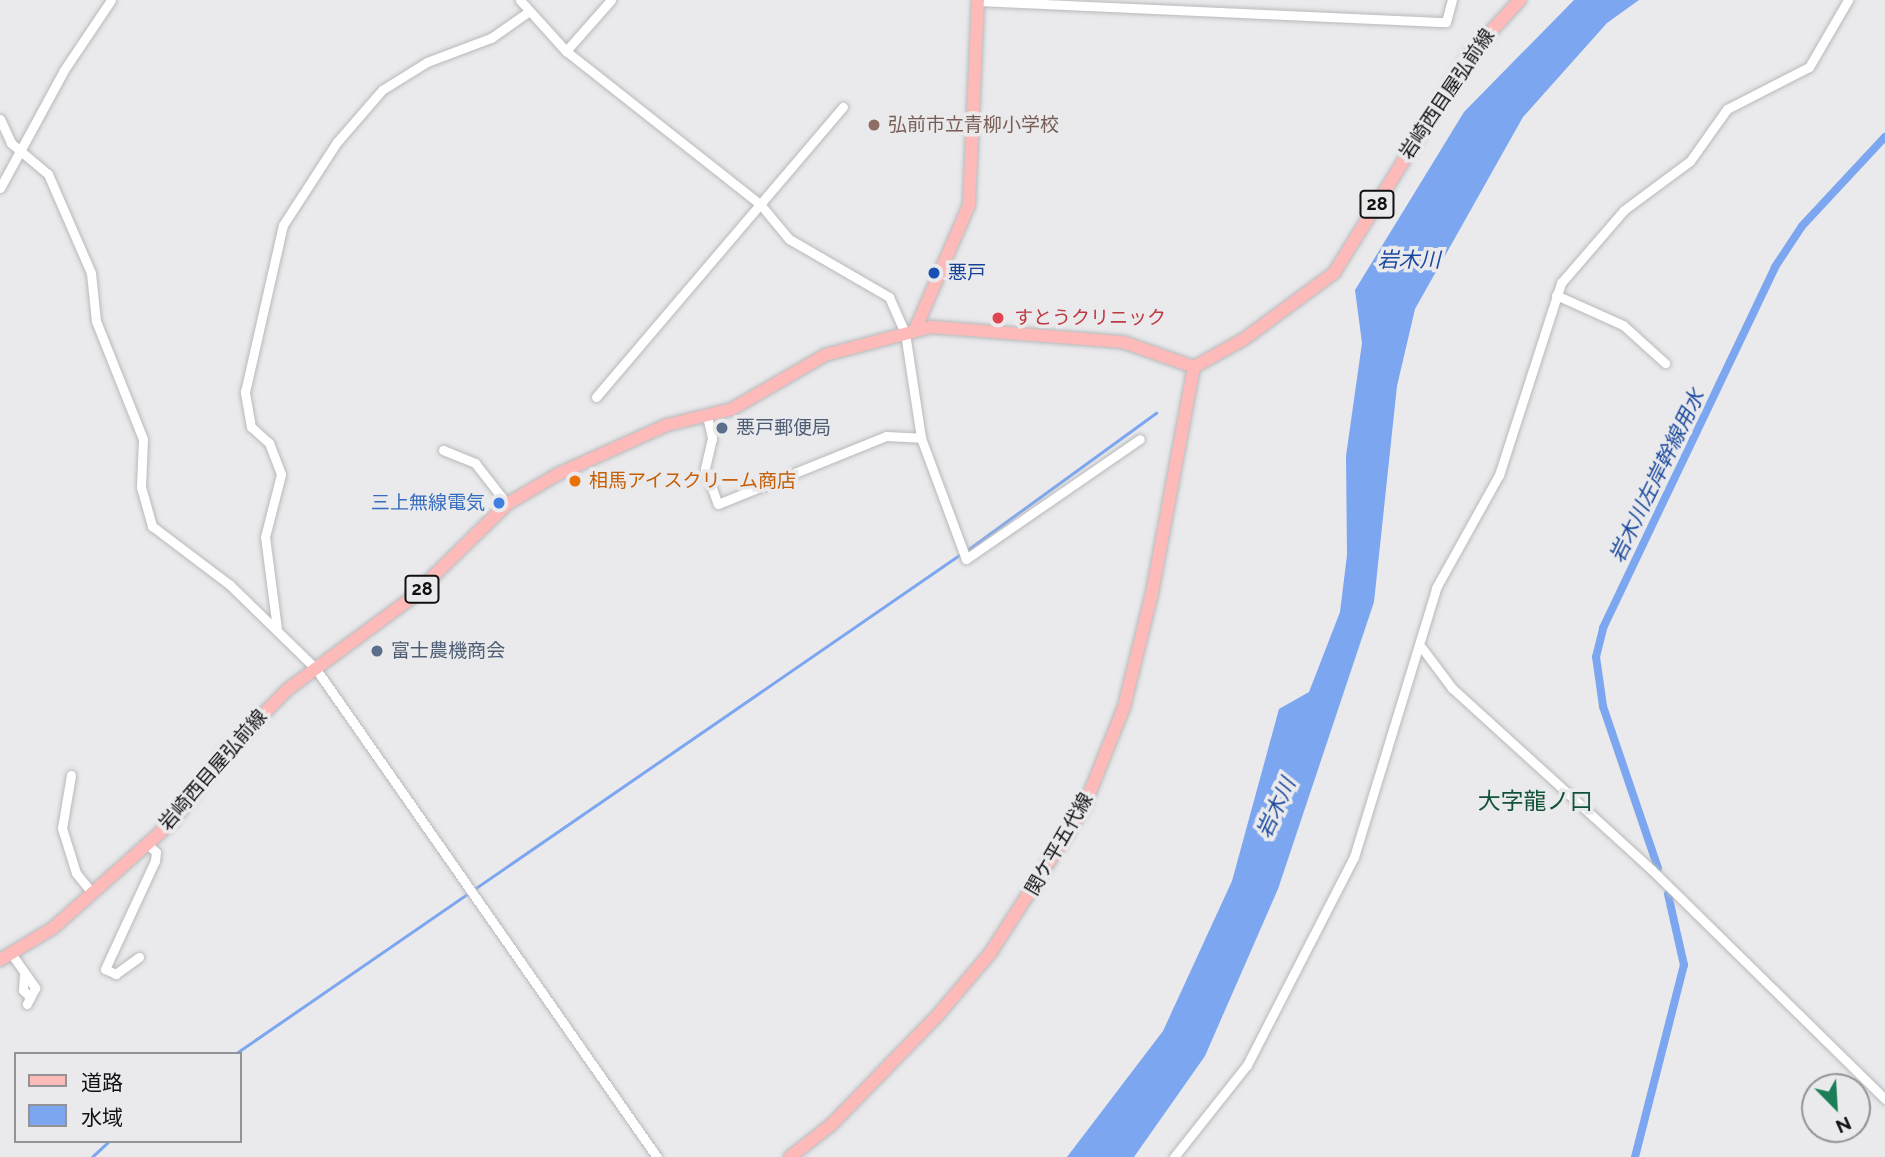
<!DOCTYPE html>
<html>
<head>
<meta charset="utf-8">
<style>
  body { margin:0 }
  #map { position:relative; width:1885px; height:1157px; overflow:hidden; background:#eaeaed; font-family:Raleway,"Noto Sans JP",sans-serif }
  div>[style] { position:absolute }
  .water>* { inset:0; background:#7ca6f0 }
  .stream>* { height:2.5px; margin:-1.25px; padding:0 1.25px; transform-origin:1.25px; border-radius:1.25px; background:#7ca6f0 }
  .canal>* { height:8px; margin:-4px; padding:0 4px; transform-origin:4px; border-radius:4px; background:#7ca6f0 }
  .roads { filter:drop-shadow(0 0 2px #b8b9bb) drop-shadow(0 0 2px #b8b9bb) }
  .minor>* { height:9px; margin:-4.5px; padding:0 4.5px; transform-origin:4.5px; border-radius:4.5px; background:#fff }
  .major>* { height:12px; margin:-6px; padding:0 6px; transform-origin:6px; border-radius:6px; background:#fdbab8 }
  .dots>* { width:19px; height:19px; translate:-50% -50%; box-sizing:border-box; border:4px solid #eaeaed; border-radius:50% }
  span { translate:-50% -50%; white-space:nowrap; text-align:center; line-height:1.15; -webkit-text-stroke:7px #eaeaed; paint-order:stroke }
  .shield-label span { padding:2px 5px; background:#eaeaed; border:2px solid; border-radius:5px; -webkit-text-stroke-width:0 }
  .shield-label { font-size:18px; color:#111112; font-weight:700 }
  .street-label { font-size:19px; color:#111112 }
  .education-label { font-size:19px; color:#785e54 }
  .left { translate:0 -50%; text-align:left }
  .transit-label { font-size:19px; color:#164399 }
  .health-label { font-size:19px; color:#be3a42 }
  .service-label { font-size:19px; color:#4e5e75 }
  .food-label { font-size:19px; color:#c56008 }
  .shop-label { font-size:19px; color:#366cbe }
  .right { translate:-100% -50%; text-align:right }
  .water-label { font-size:21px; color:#19489d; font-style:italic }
  .quarter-label { font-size:23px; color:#105338 }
  .legend { position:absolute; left:14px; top:1052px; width:228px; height:91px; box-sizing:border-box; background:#eaeaed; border:2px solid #939395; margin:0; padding:9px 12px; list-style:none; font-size:21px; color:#111112 }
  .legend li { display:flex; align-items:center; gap:14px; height:35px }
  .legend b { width:35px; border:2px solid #939395 }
  .north { position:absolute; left:1801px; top:1073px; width:70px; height:70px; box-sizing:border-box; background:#eaeaed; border:2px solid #939395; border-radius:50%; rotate:156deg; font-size:19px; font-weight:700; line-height:28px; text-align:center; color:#111112 }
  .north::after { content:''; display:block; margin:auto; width:24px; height:32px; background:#1c7e57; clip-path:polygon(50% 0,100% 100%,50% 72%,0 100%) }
</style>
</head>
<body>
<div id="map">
  <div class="water">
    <i style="clip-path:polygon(1574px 0,1639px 0,1607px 23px,1523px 117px,1415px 309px,1397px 386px,1374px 602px,1278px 889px,1205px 1056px,1134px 1157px,1067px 1157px,1163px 1031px,1232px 881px,1279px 709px,1309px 692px,1340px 612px,1347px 555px,1346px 456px,1362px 343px,1355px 290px,1464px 112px)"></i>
  </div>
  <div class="stream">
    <i style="left:966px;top:551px;width:235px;rotate:-36deg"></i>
    <i style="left:235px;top:1054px;width:882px;rotate:-34.56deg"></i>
    <i style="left:92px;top:1157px;width:23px;rotate:-43deg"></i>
  </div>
  <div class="canal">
    <i style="left:1658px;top:868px;width:171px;rotate:-108.8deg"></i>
    <i style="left:1603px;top:706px;width:49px;rotate:-98.1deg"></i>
    <i style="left:1596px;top:657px;width:30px;rotate:-76deg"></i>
    <i style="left:1603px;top:628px;width:400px;rotate:-64.5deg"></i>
    <i style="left:1775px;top:267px;width:49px;rotate:-56.6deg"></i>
    <i style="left:1802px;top:226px;width:122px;rotate:-47deg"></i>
    <i style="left:1635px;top:1157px;width:198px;rotate:-75.7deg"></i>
    <i style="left:1684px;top:965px;width:73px;rotate:-102.7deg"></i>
  </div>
  <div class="roads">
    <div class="minor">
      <i style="left:520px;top:0;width:69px;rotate:48deg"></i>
      <i style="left:566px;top:51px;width:247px;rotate:38.3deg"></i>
      <i style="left:760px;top:204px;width:45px;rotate:50.4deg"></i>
      <i style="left:789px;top:239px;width:116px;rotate:30.1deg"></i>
      <i style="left:889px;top:297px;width:39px;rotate:66deg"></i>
      <i style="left:905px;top:333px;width:106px;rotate:81.3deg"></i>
      <i style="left:921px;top:438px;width:129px;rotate:69.6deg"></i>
      <i style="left:966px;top:559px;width:211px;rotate:-34.6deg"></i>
      <i style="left:978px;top:1px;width:468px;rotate:2.6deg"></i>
      <i style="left:1446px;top:22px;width:23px;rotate:-75deg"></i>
      <i style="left:566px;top:51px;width:68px;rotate:-48.6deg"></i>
      <i style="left:0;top:119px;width:26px;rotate:65deg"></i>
      <i style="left:11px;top:143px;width:48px;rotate:40deg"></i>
      <i style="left:48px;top:174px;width:108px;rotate:66.5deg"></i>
      <i style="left:91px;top:273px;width:48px;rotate:84.1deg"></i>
      <i style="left:96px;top:321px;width:127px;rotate:68.3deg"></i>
      <i style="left:143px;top:439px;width:48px;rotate:92.4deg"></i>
      <i style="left:141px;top:487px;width:41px;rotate:74.2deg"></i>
      <i style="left:152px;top:526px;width:98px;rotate:37.1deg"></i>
      <i style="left:230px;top:585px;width:120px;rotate:44.3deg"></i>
      <i style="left:316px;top:669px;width:595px;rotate:55.06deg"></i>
      <i style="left:0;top:188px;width:134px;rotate:-61.5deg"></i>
      <i style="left:64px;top:70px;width:84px;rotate:-56.1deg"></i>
      <i style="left:1556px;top:295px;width:73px;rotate:24.1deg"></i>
      <i style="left:1623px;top:325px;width:57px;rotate:42.1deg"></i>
      <i style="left:596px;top:397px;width:381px;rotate:-49.6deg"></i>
      <i style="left:707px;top:416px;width:23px;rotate:77deg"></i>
      <i style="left:712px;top:438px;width:32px;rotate:103deg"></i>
      <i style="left:705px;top:469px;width:37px;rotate:70deg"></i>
      <i style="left:718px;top:504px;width:181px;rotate:-22deg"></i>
      <i style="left:886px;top:436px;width:35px;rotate:3deg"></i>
      <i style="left:443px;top:450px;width:35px;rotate:22deg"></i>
      <i style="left:475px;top:463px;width:52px;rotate:52deg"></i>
      <i style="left:277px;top:629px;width:93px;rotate:-97.4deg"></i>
      <i style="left:265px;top:537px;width:65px;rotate:-75.7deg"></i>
      <i style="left:281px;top:474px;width:33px;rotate:-111deg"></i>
      <i style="left:269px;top:443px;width:24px;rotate:-138deg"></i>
      <i style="left:251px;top:427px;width:36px;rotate:-100deg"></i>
      <i style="left:245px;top:392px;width:171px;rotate:-77.2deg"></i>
      <i style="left:283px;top:225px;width:99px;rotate:-57deg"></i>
      <i style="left:337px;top:142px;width:69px;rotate:-49.1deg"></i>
      <i style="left:382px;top:90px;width:53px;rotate:-31.9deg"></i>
      <i style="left:427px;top:62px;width:68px;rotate:-20.6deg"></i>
      <i style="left:491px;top:38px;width:45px;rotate:-35.1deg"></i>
      <i style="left:1422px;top:648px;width:50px;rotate:53.1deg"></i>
      <i style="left:1452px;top:688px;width:270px;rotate:42.3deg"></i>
      <i style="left:1652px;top:870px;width:327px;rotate:44.5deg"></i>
      <i style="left:71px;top:775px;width:54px;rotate:99.6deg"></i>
      <i style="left:62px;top:828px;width:47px;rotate:72.7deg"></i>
      <i style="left:76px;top:873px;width:22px;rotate:51deg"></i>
      <i style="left:13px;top:956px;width:39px;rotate:55deg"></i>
      <i style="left:35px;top:988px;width:18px;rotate:117deg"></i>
      <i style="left:139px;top:957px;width:29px;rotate:144deg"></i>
      <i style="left:116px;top:974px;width:12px;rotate:-156deg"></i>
      <i style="left:105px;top:969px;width:119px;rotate:-65.2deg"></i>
      <i style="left:155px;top:861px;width:9px;rotate:-84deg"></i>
      <i style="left:156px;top:852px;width:13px;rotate:-138deg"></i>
      <i style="left:24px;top:975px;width:15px;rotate:94deg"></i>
      <i style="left:23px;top:990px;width:10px;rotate:45deg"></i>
      <i style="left:1174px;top:1157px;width:117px;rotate:-51.6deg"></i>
      <i style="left:1247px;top:1065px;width:234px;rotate:-62.8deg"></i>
      <i style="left:1354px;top:857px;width:281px;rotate:-73deg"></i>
      <i style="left:1436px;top:588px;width:129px;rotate:-60.9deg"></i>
      <i style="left:1499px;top:475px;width:202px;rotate:-72.1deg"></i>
      <i style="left:1561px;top:283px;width:96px;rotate:-49.2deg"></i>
      <i style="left:1624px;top:210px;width:82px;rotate:-36.6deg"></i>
      <i style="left:1690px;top:161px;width:64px;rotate:-54.6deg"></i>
      <i style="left:1727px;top:109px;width:92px;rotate:-27.1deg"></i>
      <i style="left:1809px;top:67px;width:78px;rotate:-59.8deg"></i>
    </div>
    <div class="major">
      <i style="left:915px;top:330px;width:136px;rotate:-66.6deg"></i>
      <i style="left:969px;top:205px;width:205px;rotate:-87.5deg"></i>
      <i style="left:0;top:960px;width:62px;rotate:-31.1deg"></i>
      <i style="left:53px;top:928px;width:161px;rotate:-41.7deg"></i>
      <i style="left:173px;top:821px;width:81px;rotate:-53deg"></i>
      <i style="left:222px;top:756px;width:94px;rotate:-45.4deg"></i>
      <i style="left:288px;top:689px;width:152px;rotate:-36.4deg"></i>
      <i style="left:410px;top:599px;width:136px;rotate:-44.4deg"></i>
      <i style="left:507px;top:504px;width:59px;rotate:-30.5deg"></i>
      <i style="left:558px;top:474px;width:120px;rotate:-24.2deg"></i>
      <i style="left:667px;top:425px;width:67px;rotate:-13.8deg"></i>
      <i style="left:732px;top:409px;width:108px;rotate:-30.1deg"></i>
      <i style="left:825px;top:355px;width:110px;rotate:-14.8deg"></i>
      <i style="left:931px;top:327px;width:193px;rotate:4.5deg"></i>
      <i style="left:1123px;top:342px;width:75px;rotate:19.4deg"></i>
      <i style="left:1194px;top:367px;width:57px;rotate:-29.2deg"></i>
      <i style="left:1244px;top:339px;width:112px;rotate:-36.3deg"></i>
      <i style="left:1334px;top:273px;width:256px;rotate:-58.2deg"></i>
      <i style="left:1469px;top:55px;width:75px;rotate:-47.2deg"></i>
      <i style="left:790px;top:1157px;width:52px;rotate:-38deg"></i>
      <i style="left:831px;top:1125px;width:152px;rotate:-45.8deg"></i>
      <i style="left:937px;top:1016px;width:84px;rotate:-49.8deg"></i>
      <i style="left:991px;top:952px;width:172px;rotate:-57.3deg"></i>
      <i style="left:1084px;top:807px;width:108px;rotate:-68.2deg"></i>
      <i style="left:1124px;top:707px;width:117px;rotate:-76.2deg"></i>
      <i style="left:1152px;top:593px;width:230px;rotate:-79.5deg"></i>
    </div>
  </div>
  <div class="dots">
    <i style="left:874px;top:125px;background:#8d6e63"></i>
    <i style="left:934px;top:273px;background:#1a4fb4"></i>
    <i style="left:998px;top:318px;background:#e0444e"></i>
    <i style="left:722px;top:428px;background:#5c6f8a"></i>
    <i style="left:575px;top:481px;background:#e8710a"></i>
    <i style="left:499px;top:503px;background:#3f7fe0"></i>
    <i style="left:377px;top:651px;background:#5c6f8a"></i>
  </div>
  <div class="shield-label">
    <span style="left:1377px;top:204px">28</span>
    <span style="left:422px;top:589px">28</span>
  </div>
  <div class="street-label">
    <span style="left:1447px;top:94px;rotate:-56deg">岩崎西目屋弘前線</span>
    <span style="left:213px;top:770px;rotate:-49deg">岩崎西目屋弘前線</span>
    <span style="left:1059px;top:844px;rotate:-60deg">関ケ平五代線</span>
  </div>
  <div class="education-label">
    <span class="left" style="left:888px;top:125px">弘前市立青柳小学校</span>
  </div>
  <div class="transit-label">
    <span class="left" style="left:948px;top:273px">悪戸</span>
  </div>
  <div class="health-label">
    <span class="left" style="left:1014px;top:318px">すとうクリニック</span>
  </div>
  <div class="service-label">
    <span class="left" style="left:736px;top:428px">悪戸郵便局</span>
    <span class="left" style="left:391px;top:651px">富士農機商会</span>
  </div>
  <div class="food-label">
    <span class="left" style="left:589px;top:481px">相馬アイスクリーム商店</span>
  </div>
  <div class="shop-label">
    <span class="right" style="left:485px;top:503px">三上無線電気</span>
  </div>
  <div class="water-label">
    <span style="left:1409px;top:260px">岩木川</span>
    <span style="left:1657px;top:476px;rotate:-64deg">岩木川左岸幹線用水</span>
    <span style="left:1276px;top:808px;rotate:-65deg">岩木川</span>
  </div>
  <div class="quarter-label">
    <span style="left:1535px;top:801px">大字龍ノ口</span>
  </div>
  <ul class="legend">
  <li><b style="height:9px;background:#fdbab8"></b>道路</li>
  <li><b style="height:19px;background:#7ca6f0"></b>水域</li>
  </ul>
  <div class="north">N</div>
</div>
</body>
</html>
